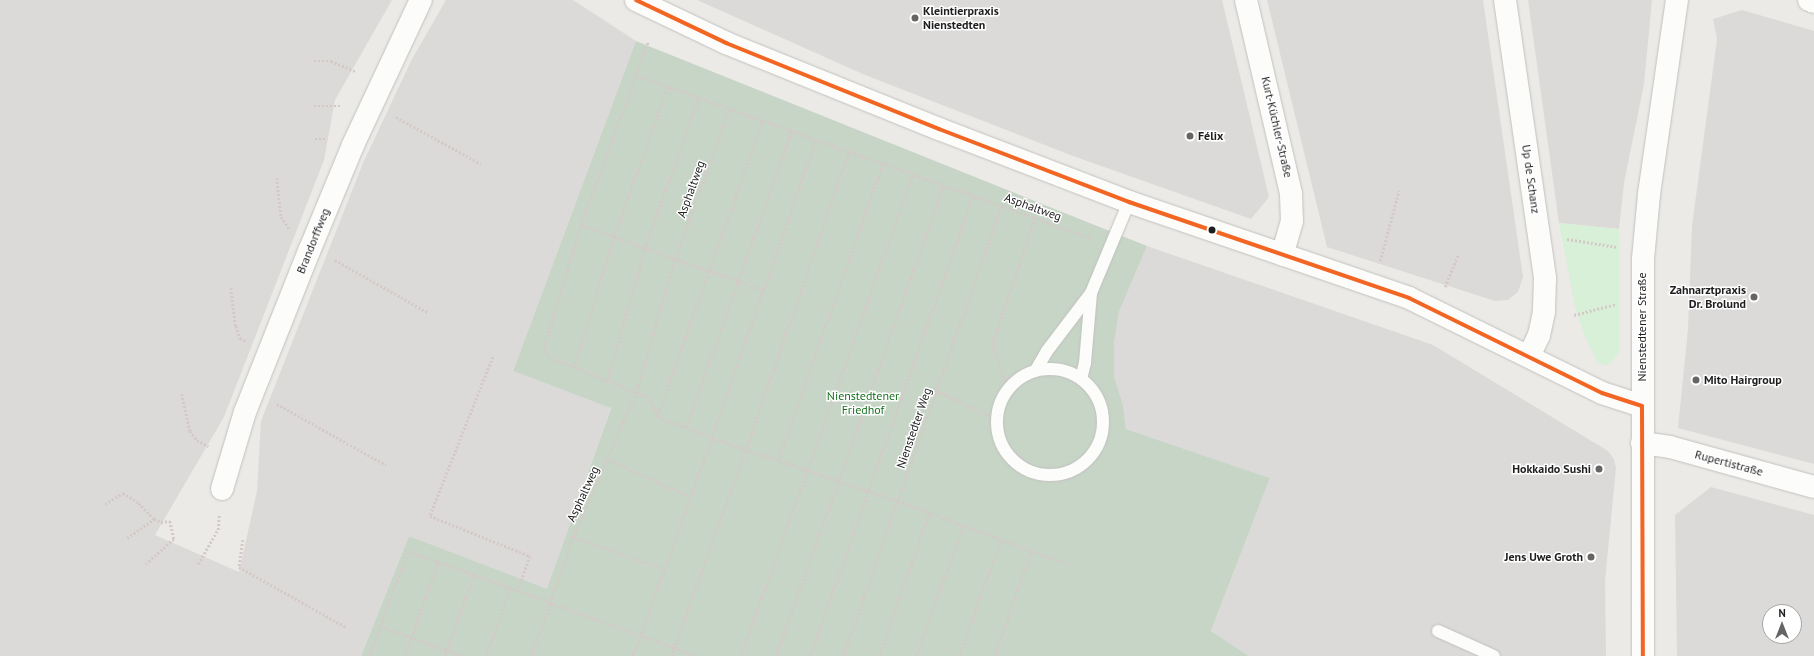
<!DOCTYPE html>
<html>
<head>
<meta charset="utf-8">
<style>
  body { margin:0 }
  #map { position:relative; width:1814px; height:656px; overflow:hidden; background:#eceae7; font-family:"PT Sans",sans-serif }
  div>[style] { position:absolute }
  .residential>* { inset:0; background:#dbdad8 }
  .cemetery>* { inset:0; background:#c7d5c7 }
  .park>* { inset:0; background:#d8efd8 }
  .path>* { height:2.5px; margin-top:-1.25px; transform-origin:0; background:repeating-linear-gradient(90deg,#d5c9c7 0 2px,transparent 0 4px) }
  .roads { filter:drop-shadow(0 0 1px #c2c1bf) drop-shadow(0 0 1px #c2c1bf) }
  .service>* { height:12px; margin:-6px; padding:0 6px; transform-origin:6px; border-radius:6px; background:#fcfcfb }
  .service>.ring { margin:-6px; padding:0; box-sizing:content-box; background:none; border:12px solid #fcfcfb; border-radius:50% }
  .minor>* { height:22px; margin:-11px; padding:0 11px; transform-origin:11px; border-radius:11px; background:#fcfcfb }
  .tertiary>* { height:22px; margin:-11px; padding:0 11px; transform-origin:11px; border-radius:11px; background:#fcfcfb }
  .bus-1>* { height:4px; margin:-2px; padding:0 2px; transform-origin:2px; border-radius:2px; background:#f26522 }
  .dots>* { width:11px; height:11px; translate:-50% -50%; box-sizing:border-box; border:2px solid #fff; border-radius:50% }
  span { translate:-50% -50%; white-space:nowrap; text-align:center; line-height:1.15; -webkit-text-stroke:3px #fff; paint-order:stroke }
  .poi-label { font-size:12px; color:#1e1e1e; font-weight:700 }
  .left { translate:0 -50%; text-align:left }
  .right { translate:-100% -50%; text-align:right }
  .street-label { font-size:12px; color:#1e1e1e }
  .park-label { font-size:12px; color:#196f21 }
  .north { position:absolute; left:1762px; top:604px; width:40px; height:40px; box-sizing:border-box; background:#fff; border:1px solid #a5a5a5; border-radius:50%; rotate:0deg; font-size:11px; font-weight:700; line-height:16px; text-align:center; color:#1e1e1e }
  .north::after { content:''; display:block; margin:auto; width:14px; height:18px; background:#666564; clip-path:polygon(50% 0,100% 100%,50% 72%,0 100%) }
</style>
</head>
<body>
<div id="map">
  <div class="residential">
    <i style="clip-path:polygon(0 0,392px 0,335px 100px,324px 160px,224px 417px,155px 535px,239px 572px,257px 491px,261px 421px,363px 163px,412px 59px,446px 0,573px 0,636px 41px,513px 371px,611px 407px,547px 590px,409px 536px,361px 656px,0 656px)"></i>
    <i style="clip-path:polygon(697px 0,1222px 0,1269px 197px,1251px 219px,1073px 156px,865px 75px)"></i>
    <i style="clip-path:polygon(1267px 0,1483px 0,1523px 277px,1518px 292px,1508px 300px,1495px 301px,1327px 247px)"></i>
    <i style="clip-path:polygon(1528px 0,1652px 0,1644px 84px,1624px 183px,1619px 229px,1559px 223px)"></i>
    <i style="clip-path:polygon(1742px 10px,1814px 31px,1814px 464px,1678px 428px,1688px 329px,1692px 226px,1717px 39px,1713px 19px)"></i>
    <i style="clip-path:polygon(1147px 246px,1433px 345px,1608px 451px,1614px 459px,1616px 468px,1605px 581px,1606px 656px,1249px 656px,1211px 631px,1270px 478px,1126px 429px,1123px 405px,1114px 376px,1114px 344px,1119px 312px)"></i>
    <i style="clip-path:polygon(evenodd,1711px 487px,1814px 515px,1814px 656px,1677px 656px,1675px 515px,1711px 487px,1770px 612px,1794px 612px,1794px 636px,1770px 636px,1770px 612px)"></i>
  </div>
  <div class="cemetery">
    <i style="clip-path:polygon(636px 41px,1147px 246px,1119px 312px,1114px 344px,1114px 376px,1123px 405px,1126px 429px,1270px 478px,1211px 631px,1249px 656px,361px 656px,409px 536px,547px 589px,611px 408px,513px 371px)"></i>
  </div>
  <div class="park">
    <i style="clip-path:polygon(1559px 223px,1619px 229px,1619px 352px,1610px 364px,1605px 366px,1597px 362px,1583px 332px,1574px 303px)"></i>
  </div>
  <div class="path">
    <i style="left:314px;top:61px;width:17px"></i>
    <i style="left:331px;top:61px;width:28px;rotate:23deg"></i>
    <i style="left:636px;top:75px;width:483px;rotate:19.7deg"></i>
    <i style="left:314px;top:106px;width:28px"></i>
    <i style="left:396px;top:117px;width:97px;rotate:28.9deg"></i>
    <i style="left:315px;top:139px;width:12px"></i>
    <i style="left:277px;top:178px;width:39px;rotate:84deg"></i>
    <i style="left:281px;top:217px;width:14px;rotate:54deg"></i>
    <i style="left:581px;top:225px;width:194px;rotate:19.6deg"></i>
    <i style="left:764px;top:290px;width:157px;rotate:109.4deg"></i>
    <i style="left:712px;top:438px;width:59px;rotate:-159.1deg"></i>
    <i style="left:657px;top:417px;width:21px;rotate:-113deg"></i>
    <i style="left:649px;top:398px;width:108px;rotate:-157.7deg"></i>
    <i style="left:549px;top:357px;width:10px;rotate:-119deg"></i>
    <i style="left:544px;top:348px;width:128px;rotate:-73.3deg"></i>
    <i style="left:581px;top:225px;width:195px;rotate:-69.9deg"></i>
    <i style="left:1567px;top:239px;width:51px;rotate:9.1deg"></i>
    <i style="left:335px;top:260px;width:106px;rotate:29.5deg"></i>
    <i style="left:1380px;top:261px;width:73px;rotate:-75deg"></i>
    <i style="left:1445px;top:287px;width:35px;rotate:-68deg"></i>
    <i style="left:231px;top:288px;width:38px;rotate:83deg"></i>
    <i style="left:236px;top:326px;width:13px;rotate:72deg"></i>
    <i style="left:240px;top:338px;width:6px;rotate:31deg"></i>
    <i style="left:764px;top:290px;width:160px;rotate:-71deg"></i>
    <i style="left:1574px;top:315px;width:43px;rotate:-14.7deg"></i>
    <i style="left:493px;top:357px;width:171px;rotate:111.6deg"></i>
    <i style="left:430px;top:516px;width:108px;rotate:21.8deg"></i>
    <i style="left:530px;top:556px;width:37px;rotate:109deg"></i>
    <i style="left:574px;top:368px;width:137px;rotate:-73deg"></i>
    <i style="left:614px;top:237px;width:160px;rotate:-70.3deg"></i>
    <i style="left:607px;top:381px;width:138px;rotate:-74.1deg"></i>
    <i style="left:645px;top:248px;width:160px;rotate:-70.3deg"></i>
    <i style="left:1008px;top:389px;width:47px;rotate:-110deg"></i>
    <i style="left:992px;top:345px;width:134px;rotate:-71.3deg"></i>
    <i style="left:937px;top:391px;width:65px;rotate:24.6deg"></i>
    <i style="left:182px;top:394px;width:38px;rotate:78deg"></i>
    <i style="left:190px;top:431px;width:11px;rotate:52deg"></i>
    <i style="left:197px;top:440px;width:13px;rotate:29deg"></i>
    <i style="left:277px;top:404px;width:125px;rotate:29.2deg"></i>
    <i style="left:657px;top:417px;width:315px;rotate:-70.4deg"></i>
    <i style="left:686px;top:428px;width:315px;rotate:-70.4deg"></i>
    <i style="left:609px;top:460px;width:90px;rotate:24.3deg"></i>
    <i style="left:778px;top:460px;width:315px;rotate:-70.5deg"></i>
    <i style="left:105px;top:504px;width:21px;rotate:-31deg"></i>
    <i style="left:123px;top:493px;width:19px;rotate:32deg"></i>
    <i style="left:139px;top:503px;width:22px;rotate:47deg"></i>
    <i style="left:573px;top:537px;width:96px;rotate:19.4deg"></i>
    <i style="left:127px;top:538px;width:33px;rotate:-35deg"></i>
    <i style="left:154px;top:519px;width:8px;rotate:23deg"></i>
    <i style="left:161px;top:522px;width:9px;rotate:-6deg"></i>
    <i style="left:170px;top:521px;width:18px;rotate:77deg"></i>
    <i style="left:174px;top:539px;width:40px;rotate:138deg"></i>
    <i style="left:243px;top:540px;width:27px;rotate:98deg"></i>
    <i style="left:239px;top:567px;width:123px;rotate:29.3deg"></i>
    <i style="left:198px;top:564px;width:39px;rotate:-60deg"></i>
    <i style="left:218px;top:530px;width:16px;rotate:-86deg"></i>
    <i style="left:380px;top:626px;width:89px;rotate:19.7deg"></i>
    <i style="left:369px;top:656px;width:112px;rotate:-69.6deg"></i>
    <i style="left:408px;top:551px;width:308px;rotate:19.9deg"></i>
    <i style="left:405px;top:656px;width:100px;rotate:-70.7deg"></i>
    <i style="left:445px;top:656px;width:86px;rotate:-70.3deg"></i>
    <i style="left:486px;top:656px;width:72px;rotate:-70.6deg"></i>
    <i style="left:531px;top:656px;width:126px;rotate:-70.6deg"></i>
    <i style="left:573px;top:537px;width:157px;rotate:-66.4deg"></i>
    <i style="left:636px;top:393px;width:140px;rotate:-73.8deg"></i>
    <i style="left:675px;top:259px;width:161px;rotate:-70deg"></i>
    <i style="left:633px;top:656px;width:232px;rotate:-70.1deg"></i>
    <i style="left:712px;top:438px;width:196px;rotate:18.7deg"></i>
    <i style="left:898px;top:501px;width:184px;rotate:20.4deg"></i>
    <i style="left:671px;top:656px;width:220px;rotate:-70.1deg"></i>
    <i style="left:746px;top:449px;width:315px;rotate:-70.9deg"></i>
    <i style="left:741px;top:656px;width:512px;rotate:-70.36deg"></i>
    <i style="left:776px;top:656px;width:500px;rotate:-70.37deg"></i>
    <i style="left:810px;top:656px;width:489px;rotate:-70.5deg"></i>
    <i style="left:843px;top:656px;width:478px;rotate:-70.6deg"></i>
    <i style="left:879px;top:656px;width:151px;rotate:-70.7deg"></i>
    <i style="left:916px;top:656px;width:138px;rotate:-70.1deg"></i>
    <i style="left:959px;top:656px;width:124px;rotate:-70.3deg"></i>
    <i style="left:995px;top:656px;width:111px;rotate:-71.1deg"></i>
  </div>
  <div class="roads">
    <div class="service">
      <i class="ring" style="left:997px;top:369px;width:94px;height:94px"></i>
      <i style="left:1036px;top:370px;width:22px;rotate:-60deg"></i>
      <i style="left:1047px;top:351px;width:73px;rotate:-52.8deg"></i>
      <i style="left:1091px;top:293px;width:99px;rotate:-67.3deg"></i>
      <i style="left:1081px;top:379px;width:16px;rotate:-76deg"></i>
      <i style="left:1085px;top:363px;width:70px;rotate:-85.1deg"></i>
      <i style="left:1438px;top:631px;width:61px;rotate:24.1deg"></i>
    </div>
    <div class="minor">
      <i style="left:636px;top:0;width:100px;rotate:25.5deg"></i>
      <i style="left:726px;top:43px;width:230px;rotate:22deg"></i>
      <i style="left:939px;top:129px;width:204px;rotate:21deg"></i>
      <i style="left:1129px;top:202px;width:296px;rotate:18.9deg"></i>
      <i style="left:1409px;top:298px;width:215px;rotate:26.2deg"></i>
      <i style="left:1602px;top:393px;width:42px;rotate:18deg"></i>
      <i style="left:1246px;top:0;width:199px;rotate:76.9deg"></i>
      <i style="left:1291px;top:194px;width:27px;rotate:88deg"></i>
      <i style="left:1292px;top:221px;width:35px;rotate:106deg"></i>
      <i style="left:1505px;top:0;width:282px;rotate:81.8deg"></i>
      <i style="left:1545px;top:279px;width:33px;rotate:92deg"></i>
      <i style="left:1544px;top:312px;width:24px;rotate:102deg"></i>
      <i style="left:1539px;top:335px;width:23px;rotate:115deg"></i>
      <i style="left:1809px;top:0;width:5px;rotate:22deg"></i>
      <i style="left:1642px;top:443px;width:28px;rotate:8deg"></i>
      <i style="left:1670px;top:447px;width:149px;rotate:15.5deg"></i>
      <i style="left:222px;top:489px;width:80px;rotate:-73.4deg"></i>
      <i style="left:245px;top:412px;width:175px;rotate:-68.3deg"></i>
      <i style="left:310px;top:249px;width:113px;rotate:-67.5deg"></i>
      <i style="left:353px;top:145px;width:160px;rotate:-64.9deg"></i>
    </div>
    <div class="tertiary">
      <i style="left:1643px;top:656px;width:397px;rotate:-90deg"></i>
      <i style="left:1643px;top:259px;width:65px;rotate:-84.7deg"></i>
      <i style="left:1649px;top:194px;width:196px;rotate:-81.8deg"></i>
    </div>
  </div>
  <div class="bus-1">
    <i style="left:636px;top:0;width:100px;rotate:25.5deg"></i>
    <i style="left:726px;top:43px;width:230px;rotate:22deg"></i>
    <i style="left:939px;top:129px;width:204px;rotate:21deg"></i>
    <i style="left:1129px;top:202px;width:296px;rotate:18.9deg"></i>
    <i style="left:1409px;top:298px;width:215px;rotate:26.2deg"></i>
    <i style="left:1602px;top:393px;width:42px;rotate:18deg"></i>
    <i style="left:1642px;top:406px;width:250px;rotate:89.8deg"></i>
  </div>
  <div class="dots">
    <i style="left:915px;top:18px;background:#666564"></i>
    <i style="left:1190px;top:136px;background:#666564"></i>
    <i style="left:1212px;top:230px;background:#1e1e1e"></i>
    <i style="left:1754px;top:297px;background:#666564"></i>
    <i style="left:1696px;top:380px;background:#666564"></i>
    <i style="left:1599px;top:469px;background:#666564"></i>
    <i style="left:1591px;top:557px;background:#666564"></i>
  </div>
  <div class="poi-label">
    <span class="left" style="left:923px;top:18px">Kleintierpraxis<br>Nienstedten</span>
    <span class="left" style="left:1198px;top:136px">Félix</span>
    <span class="right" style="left:1746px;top:297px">Zahnarztpraxis<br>Dr. Brolund</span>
    <span class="left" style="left:1704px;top:380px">Mito Hairgroup</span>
    <span class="right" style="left:1591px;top:469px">Hokkaido Sushi</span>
    <span class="right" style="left:1583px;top:557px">Jens Uwe Groth</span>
  </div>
  <div class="street-label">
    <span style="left:1277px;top:127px;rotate:77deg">Kurt-Küchler-Straße</span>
    <span style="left:1531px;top:179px;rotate:82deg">Up de Schanz</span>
    <span style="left:691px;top:189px;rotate:-70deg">Asphaltweg</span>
    <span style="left:1033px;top:207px;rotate:20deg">Asphaltweg</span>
    <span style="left:313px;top:241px;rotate:-68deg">Brandorffweg</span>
    <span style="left:1642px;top:327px;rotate:-90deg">Nienstedtener Straße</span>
    <span style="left:914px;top:428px;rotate:-71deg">Nienstedter Weg</span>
    <span style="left:1729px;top:463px;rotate:15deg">Rupertistraße</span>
    <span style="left:583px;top:494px;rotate:-65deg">Asphaltweg</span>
  </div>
  <div class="park-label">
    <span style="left:863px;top:403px">Nienstedtener<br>Friedhof</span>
  </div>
  <div class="north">N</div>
</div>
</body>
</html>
